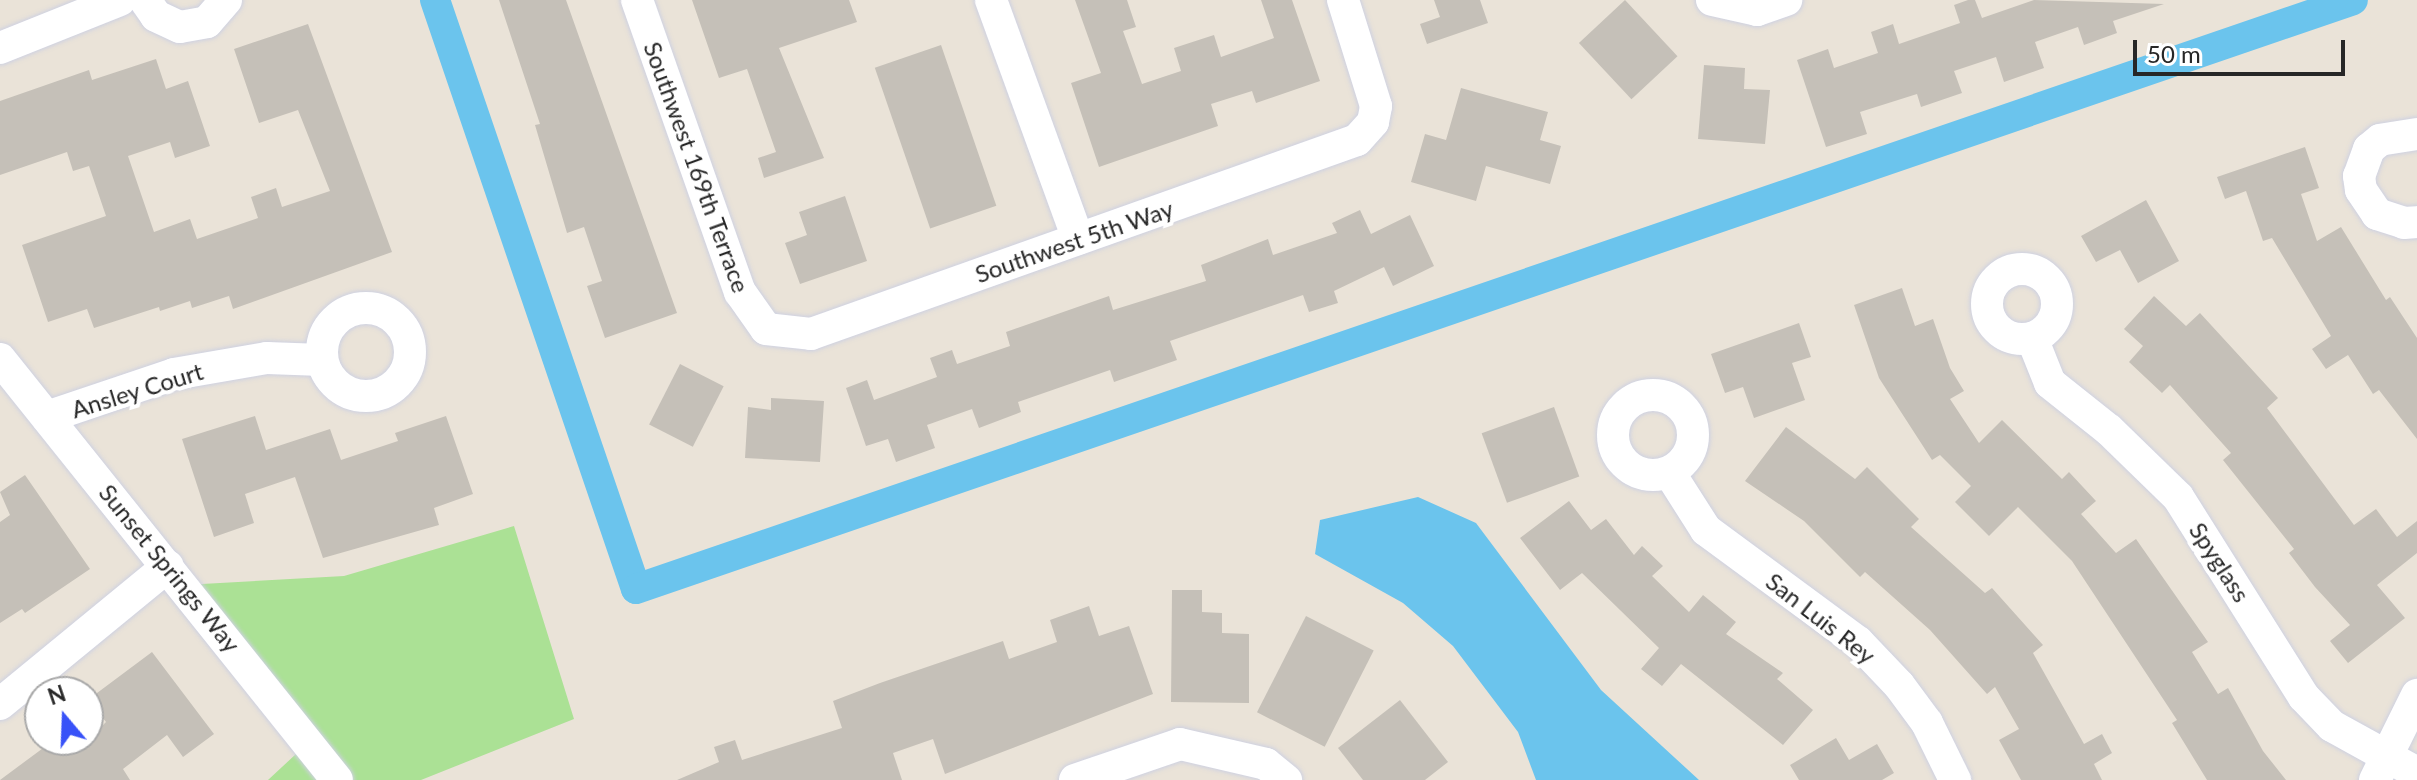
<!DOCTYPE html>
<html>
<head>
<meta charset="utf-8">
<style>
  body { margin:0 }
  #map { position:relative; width:2417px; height:780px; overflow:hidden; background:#eae3d8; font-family:Lato,sans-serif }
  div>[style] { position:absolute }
  .green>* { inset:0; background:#abe195 }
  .water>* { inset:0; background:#6bc4ed }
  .canal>* { height:30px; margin:-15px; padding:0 15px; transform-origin:15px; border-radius:15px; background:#6bc4ed }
  .building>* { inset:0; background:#c5c0b8; transform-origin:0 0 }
  .roads { filter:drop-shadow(0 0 2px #ced1e1) drop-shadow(0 0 2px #ced1e1) }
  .street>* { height:32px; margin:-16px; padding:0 16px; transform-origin:16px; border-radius:16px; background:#fff }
  .street>.ring { margin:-16px; padding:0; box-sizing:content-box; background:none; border:32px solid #fff; border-radius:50% }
  span { translate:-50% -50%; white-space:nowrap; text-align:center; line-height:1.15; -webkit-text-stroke:8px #fff; paint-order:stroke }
  .street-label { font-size:24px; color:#272727 }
  .north { position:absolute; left:24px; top:676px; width:80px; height:80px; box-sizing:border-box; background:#fff; border:2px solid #a9a9a9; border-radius:50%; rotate:341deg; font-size:22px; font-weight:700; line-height:32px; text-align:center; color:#272727 }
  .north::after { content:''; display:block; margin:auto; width:28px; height:36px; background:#3852f8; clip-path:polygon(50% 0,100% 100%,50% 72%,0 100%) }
  .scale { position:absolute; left:2133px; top:40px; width:212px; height:36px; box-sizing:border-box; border:4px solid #272727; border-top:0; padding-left:10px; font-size:24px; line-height:28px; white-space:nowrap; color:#272727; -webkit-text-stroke:6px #fff; paint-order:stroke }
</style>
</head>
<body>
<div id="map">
  <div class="green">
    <i style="clip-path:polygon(514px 526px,574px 719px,421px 780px,268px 780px,310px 741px,184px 585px,344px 576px)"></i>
  </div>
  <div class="water">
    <i style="clip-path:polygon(1418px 497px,1476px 523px,1601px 690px,1699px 780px,1536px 780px,1518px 732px,1453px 646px,1403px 603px,1315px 554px,1320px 520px)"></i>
  </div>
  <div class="canal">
    <i style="left:435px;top:0;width:622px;rotate:71.16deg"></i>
    <i style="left:636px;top:589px;width:1815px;rotate:-18.93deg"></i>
  </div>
  <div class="building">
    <i style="clip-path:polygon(499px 0,566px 0,677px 313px,605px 338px,587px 286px,602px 281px,584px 227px,567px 233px,535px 125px,540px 124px)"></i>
    <i style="clip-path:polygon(692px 0,849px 0,857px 22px,779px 48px,824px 158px,764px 178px,758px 158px,776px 152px,747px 69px,719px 78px)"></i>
    <i style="clip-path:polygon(1075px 0,1127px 0,1136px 27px,1123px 31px,1142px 84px,1181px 71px,1174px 48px,1214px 35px,1221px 57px,1274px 38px,1261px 0,1292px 0,1320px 81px,1256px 103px,1252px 91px,1211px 104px,1218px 126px,1099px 167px,1071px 83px,1101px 73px)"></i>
    <i style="clip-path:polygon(1434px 0,1480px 0,1488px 23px,1427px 44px,1420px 24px,1440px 17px)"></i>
    <i style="left:1625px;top:0;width:77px;height:63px;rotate:47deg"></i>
    <i style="clip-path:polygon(1968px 0,1975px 0,1982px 18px,2034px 0,2164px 4px,2113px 21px,2117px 33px,2084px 45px,2078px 27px,2035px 42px,2044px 68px,2004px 82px,1996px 57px,1954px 71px,1962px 93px,1921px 107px,1917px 94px,1860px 112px,1867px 134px,1826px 147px,1797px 60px,1828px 49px,1834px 68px,1878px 53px,1871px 32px,1893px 24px,1899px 44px,1960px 23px,1954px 5px)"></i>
    <i style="clip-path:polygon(308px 24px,392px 252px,233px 309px,229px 296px,192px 308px,190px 301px,160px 311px,159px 307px,94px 328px,87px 309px,48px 322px,22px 245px,106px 216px,89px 166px,73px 171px,67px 152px,0 175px,0 101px,89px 70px,92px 80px,156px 59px,166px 89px,188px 81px,210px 146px,175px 158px,170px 142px,128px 156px,154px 232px,190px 219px,197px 239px,258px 218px,251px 197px,276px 188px,282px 207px,330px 191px,298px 110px,259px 123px,234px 49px)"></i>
    <i style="left:941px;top:45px;width:170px;height:70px;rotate:71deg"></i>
    <i style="clip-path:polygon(1704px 65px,1745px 68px,1744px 89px,1770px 90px,1765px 144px,1698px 139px)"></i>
    <i style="clip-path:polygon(1461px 88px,1548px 112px,1540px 140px,1561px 146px,1550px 184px,1486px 166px,1476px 201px,1411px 182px,1425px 134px,1446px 140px)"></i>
    <i style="clip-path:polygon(2305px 147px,2319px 188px,2301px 194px,2317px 241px,2341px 227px,2386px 300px,2390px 297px,2417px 338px,2417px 439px,2379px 390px,2373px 394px,2348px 355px,2326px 369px,2312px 349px,2331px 336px,2272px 238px,2263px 241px,2246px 191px,2225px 199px,2217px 177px)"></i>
    <i style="clip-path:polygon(845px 196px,867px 261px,800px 284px,785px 243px,807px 235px,799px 212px)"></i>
    <i style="clip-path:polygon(2146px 200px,2179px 261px,2138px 283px,2120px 250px,2096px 262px,2081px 236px)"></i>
    <i style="clip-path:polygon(1360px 210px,1371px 234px,1410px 215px,1434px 266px,1393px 286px,1384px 267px,1334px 291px,1338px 303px,1309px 312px,1303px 295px,1170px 341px,1177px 360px,1114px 382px,1110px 370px,1018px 402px,1021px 412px,979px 428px,972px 409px,927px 425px,935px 448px,896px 462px,888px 439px,866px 446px,846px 388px,867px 380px,874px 400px,937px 377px,930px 358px,952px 350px,957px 364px,1010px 346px,1006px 332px,1109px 296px,1113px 310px,1206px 281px,1201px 265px,1268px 239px,1273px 255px,1337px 233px,1332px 223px)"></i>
    <i style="clip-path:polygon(1902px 288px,1915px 326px,1933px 319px,1950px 368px,1964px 391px,1950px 399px,1979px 443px,2002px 420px,2062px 479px,2069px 472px,2096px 501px,2081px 514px,2116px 553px,2136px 539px,2208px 642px,2192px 652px,2218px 694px,2228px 688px,2263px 751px,2286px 780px,2207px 780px,2172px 723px,2177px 720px,2072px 561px,2018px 507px,1989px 536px,1955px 502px,1971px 486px,1940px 455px,1932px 460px,1879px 378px,1854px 305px)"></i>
    <i style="clip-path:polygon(2154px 296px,2186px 326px,2200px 313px,2278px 398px,2267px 408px,2354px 525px,2376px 509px,2397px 537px,2417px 521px,2417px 553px,2377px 585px,2405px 618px,2348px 663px,2330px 641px,2350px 625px,2315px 587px,2289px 553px,2294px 549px,2223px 460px,2231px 453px,2170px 385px,2162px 393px,2129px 362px,2143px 346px,2124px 329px)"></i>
    <i style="clip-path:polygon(1799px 323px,1811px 357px,1792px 363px,1805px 400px,1754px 418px,1743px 387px,1725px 393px,1711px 354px)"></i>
    <i style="left:680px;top:364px;width:49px;height:68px;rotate:27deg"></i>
    <i style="clip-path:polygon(771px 398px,824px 401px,820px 462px,745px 458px,748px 407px,771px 410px)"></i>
    <i style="left:1554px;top:407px;width:74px;height:77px;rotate:70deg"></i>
    <i style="clip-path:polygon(255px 416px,266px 450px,330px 429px,341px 460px,398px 441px,395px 433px,446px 416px,473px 494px,434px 508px,439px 525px,323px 558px,295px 477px,245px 494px,254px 523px,214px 537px,182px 439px)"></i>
    <i style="clip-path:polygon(1786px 427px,1855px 479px,1867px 467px,1919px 519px,1911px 527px,1985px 593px,1992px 588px,2043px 645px,2033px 653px,2084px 744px,2102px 734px,2112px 753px,2094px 764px,2102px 780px,2021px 780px,1999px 740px,2019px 729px,1995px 687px,1987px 694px,1930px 630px,1865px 572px,1860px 577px,1804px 521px,1745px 481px)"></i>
    <i style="clip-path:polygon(25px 475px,90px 569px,25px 613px,22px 609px,0 623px,0 522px,10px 515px,0 492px)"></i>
    <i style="clip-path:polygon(1569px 501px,1591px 530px,1606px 519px,1634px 555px,1642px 546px,1663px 566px,1652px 576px,1689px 612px,1703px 595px,1736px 622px,1726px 634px,1783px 673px,1777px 679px,1813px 710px,1783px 745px,1681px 664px,1662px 686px,1641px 669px,1659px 648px,1582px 573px,1560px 590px,1520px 538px)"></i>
    <i style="clip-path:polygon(1172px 590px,1202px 590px,1202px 612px,1222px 613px,1222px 633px,1249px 634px,1249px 703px,1171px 702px)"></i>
    <i style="clip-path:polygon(1089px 606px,1099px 636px,1129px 626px,1153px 694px,945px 774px,933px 739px,893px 753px,902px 780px,677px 780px,719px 762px,714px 747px,735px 740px,742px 760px,842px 728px,833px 701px,880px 683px,1003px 641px,1009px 659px,1057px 642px,1050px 620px)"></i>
    <i style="left:1306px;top:616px;width:76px;height:108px;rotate:27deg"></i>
    <i style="clip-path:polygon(152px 652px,214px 734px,183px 757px,167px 735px,123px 769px,130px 780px,0 780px,54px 740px,88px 740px,106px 722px,89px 699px)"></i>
    <i style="clip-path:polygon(1400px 700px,1448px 762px,1425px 780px,1363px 780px,1338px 748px)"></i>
    <i style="clip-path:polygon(1836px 738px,1849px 760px,1877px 744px,1894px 773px,1882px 780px,1799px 780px,1790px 765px)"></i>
  </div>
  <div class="roads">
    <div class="street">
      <i style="left:145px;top:0;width:19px;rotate:55deg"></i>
      <i style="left:156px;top:16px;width:26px;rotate:25deg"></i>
      <i style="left:180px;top:27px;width:27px;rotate:-10deg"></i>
      <i style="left:207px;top:22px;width:29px;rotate:-49deg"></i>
      <i style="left:637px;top:0;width:310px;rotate:70.6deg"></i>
      <i style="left:740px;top:292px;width:45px;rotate:54.9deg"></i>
      <i style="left:766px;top:329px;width:45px;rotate:6.3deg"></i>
      <i style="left:811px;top:334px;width:579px;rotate:-19.56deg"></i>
      <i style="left:1357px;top:140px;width:24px;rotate:-48deg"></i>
      <i style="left:1373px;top:122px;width:16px;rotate:-79deg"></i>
      <i style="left:1376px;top:106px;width:111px;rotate:-107.3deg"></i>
      <i style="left:991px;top:0;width:254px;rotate:70deg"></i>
      <i style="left:1712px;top:0;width:46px;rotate:12.5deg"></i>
      <i style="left:1757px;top:10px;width:31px;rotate:-19deg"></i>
      <i style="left:0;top:48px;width:129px;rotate:-21.8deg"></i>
      <i style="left:2417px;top:134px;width:37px;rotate:171deg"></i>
      <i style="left:2380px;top:140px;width:14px;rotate:141deg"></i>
      <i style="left:2369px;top:149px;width:29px;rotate:110deg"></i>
      <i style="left:2359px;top:176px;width:14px;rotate:82deg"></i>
      <i style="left:2361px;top:190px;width:29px;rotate:56deg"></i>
      <i style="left:2377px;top:214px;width:28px;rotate:18deg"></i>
      <i style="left:2404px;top:223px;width:13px;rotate:-4deg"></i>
      <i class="ring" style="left:1987px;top:269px;width:38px;height:38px"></i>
      <i class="ring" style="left:322px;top:308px;width:56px;height:56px"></i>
      <i style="left:2032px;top:338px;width:48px;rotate:68.2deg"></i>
      <i style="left:2050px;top:383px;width:75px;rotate:38.5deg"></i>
      <i style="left:2109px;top:430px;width:96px;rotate:44.2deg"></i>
      <i style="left:2178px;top:497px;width:236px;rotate:57.8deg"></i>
      <i style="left:2304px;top:697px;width:40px;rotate:46deg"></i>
      <i style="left:2332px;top:726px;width:97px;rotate:28.9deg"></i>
      <i style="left:0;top:359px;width:539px;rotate:51.32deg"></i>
      <i class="ring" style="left:1613px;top:395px;width:48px;height:48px"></i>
      <i style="left:47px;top:417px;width:134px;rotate:-18.7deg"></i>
      <i style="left:174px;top:374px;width:94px;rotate:-9.8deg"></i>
      <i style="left:267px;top:358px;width:55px;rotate:2.1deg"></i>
      <i style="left:1669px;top:472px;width:69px;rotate:57.5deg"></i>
      <i style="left:1706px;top:530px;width:189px;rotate:36.4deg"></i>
      <i style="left:1858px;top:642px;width:59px;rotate:46.4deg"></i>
      <i style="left:1899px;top:685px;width:47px;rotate:53.6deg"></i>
      <i style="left:1927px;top:723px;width:64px;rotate:63.8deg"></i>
      <i style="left:0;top:704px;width:217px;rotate:-39.4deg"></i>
      <i style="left:1075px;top:780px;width:111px;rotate:-18.9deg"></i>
      <i style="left:1180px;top:744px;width:88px;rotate:13.1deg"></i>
      <i style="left:1266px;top:764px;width:26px;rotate:39deg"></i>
      <i style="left:2375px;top:780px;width:95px;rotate:-63.7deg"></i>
    </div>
  </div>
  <div class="street-label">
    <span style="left:697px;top:167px;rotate:70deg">Southwest 169th Terrace</span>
    <span style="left:1074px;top:241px;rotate:-19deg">Southwest 5th Way</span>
    <span style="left:137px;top:390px;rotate:-17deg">Ansley Court</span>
    <span style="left:2220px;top:562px;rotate:57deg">Spyglass</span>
    <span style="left:170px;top:568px;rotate:51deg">Sunset Springs Way</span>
    <span style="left:1821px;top:618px;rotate:38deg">San Luis Rey</span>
  </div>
  <div class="north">N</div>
  <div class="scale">50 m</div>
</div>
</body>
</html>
